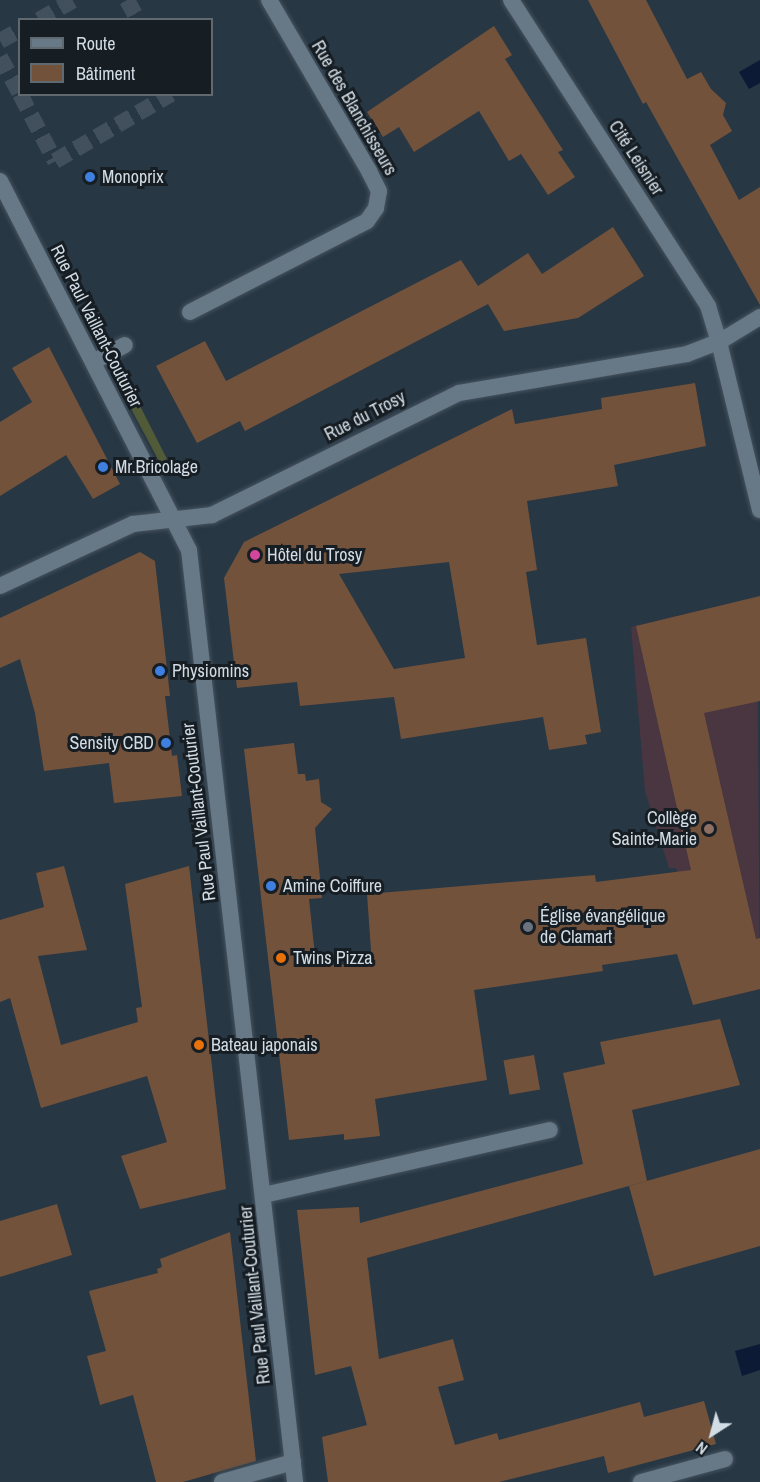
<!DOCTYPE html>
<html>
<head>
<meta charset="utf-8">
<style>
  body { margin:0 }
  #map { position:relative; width:760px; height:1482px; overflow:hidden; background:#273744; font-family:"Archivo Narrow",sans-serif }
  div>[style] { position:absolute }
  .commercial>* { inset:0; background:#493640 }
  .green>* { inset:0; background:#525b38 }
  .water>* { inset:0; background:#0d1a35 }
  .building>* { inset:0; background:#73523c; transform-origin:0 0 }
  .pedestrian-tunnel>* { height:16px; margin-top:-8px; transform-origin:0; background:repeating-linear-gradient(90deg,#41505c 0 16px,transparent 0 24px) }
  .roads { filter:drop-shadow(0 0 2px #46535e) drop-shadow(0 0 2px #46535e) }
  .service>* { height:16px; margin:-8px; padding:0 8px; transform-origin:8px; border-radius:8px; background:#677887 }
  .pedestrian>* { height:16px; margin:-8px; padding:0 8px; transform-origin:8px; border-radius:8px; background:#677887 }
  .minor>* { height:16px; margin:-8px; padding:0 8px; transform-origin:8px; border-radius:8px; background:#677887 }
  .dots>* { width:16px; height:16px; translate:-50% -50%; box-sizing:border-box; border:3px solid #161d23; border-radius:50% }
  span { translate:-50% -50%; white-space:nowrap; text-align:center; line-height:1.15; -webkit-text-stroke:6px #161d23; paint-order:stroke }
  .street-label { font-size:18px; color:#d2dce4 }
  .poi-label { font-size:18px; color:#d2dce4 }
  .left { translate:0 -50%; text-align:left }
  .right { translate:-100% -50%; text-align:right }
  .legend { position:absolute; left:18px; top:18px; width:195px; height:78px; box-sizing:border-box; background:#161d23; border:2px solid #616970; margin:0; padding:8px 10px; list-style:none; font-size:18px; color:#d2dce4 }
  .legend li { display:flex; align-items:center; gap:12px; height:30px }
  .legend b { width:30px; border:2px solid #616970 }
  .north { position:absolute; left:682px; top:1404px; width:60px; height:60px; -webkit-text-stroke:4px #161d23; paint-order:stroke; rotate:216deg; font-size:16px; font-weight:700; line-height:24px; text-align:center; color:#d2dce4 }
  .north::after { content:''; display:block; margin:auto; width:21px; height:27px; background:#d2dce4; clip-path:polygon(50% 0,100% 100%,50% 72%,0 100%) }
</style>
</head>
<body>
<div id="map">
  <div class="commercial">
    <i style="clip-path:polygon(757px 597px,760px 989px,715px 1000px,676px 868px,669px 868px,645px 791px,631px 627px)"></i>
  </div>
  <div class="green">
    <i style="clip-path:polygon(136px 398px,167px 459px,160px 463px,128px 403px)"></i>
  </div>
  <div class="water">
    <i style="clip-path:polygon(760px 60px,760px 83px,749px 89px,739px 72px)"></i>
    <i style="clip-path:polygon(760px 1344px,760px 1370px,742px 1376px,735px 1351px)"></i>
  </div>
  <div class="building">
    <i style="clip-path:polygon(588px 0,646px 0,687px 79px,701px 72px,711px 89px,726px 103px,723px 115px,732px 131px,710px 145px,739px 200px,760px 187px,760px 305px,646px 102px,643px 104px)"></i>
    <i style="clip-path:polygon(494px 26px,512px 55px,505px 59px,563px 150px,558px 152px,575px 177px,548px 195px,521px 154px,509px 161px,479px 111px,414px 152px,399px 127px,383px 137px,367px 112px)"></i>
    <i style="clip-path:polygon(613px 227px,644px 276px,578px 318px,504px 331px,488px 304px,245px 431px,240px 421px,197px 443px,156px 366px,205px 341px,226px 381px,461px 260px,478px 286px,528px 253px,542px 274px)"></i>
    <i style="clip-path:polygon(49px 347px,120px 484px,93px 499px,66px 455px,0 496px,0 422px,32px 402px,12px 368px)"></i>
    <i style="clip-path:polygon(evenodd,695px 383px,706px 446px,614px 465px,618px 486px,527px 501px,537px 570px,526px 572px,537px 645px,586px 638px,601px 732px,585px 735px,587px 744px,549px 750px,543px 717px,401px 739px,394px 697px,300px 706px,297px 682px,237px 688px,224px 578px,244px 542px,512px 409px,515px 424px,602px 409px,601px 398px,695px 383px,449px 562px,465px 658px,394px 669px,339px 574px,449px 562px)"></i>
    <i style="clip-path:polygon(140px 552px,155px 561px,170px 696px,165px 696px,172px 756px,177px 755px,182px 796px,114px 803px,109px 763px,44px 771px,35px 713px,20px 659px,0 668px,0 618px)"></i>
    <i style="clip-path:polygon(760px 596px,760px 701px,704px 713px,756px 939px,760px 938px,760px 989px,693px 1005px,677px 954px,602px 965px,603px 971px,474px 990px,487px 1080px,375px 1099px,380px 1136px,344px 1140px,344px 1134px,289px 1140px,244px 749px,294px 743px,298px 774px,305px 774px,306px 781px,319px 779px,321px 802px,332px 809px,315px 828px,322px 898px,309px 899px,316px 965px,372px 964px,367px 894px,595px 875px,596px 882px,691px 870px,636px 626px)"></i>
    <i style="clip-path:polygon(64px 866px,87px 950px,38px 956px,61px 1045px,138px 1022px,136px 1008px,142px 1007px,125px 884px,189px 866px,226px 1189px,140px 1209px,121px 1156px,167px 1142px,147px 1076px,41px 1108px,10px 998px,0 1002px,0 920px,44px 907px,36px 873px)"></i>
    <i style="clip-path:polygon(720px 1019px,740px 1085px,632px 1110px,647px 1181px,367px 1258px,379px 1359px,453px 1339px,464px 1380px,438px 1387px,455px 1445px,497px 1433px,499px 1440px,640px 1402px,644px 1417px,704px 1401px,716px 1444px,608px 1473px,604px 1456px,499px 1482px,328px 1482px,322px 1437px,367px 1425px,351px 1366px,315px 1375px,297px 1210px,359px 1207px,360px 1223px,583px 1164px,563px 1073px,605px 1064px,600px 1042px)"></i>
    <i style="left:534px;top:1055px;width:35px;height:31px;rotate:80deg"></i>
    <i style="clip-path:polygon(760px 1149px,760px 1246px,654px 1276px,629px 1186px)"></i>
    <i style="clip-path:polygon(57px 1204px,72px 1255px,0 1277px,0 1221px)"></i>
    <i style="clip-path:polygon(230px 1232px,256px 1461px,183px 1482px,156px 1482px,133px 1395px,100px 1405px,87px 1356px,106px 1351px,89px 1291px,158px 1273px,157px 1269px,162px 1267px,160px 1259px)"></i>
  </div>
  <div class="pedestrian-tunnel">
    <i style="left:127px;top:0;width:23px;rotate:61deg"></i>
    <i style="left:39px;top:20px;width:39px;rotate:-30deg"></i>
    <i style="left:0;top:41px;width:23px;rotate:-29deg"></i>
    <i style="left:0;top:57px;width:42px;rotate:61.6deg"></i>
    <i style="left:20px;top:94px;width:76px;rotate:62.4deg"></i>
    <i style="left:55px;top:161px;width:134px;rotate:-30deg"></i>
  </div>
  <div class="roads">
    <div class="service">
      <i style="left:190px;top:312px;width:199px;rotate:-27.2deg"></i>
      <i style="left:367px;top:221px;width:16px;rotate:-55deg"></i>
      <i style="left:376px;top:208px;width:17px;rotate:-80deg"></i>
      <i style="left:379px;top:191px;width:22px;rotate:-117deg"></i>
      <i style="left:369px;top:171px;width:198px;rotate:-120.3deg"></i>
      <i style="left:93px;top:362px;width:36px;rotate:-28deg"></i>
      <i style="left:264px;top:1195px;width:293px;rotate:-12.8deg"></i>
      <i style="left:222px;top:1482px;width:74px;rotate:-15.7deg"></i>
      <i style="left:641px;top:1482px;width:87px;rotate:-15.3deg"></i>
    </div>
    <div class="pedestrian">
      <i style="left:511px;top:0;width:364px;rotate:57.2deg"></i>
      <i style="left:708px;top:306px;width:38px;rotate:73deg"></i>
    </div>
    <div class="minor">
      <i style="left:0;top:181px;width:415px;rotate:62.9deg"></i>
      <i style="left:189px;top:550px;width:938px;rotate:83.51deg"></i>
      <i style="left:719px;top:342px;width:173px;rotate:76.3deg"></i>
      <i style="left:0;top:586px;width:147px;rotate:-25deg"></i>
      <i style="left:133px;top:524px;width:80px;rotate:-6.5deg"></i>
      <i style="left:212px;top:515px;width:275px;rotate:-26.3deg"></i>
      <i style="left:459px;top:393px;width:231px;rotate:-9.7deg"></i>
      <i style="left:687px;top:354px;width:34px;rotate:-21deg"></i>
      <i style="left:719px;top:342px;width:48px;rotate:-31.4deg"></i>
    </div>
  </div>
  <div class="dots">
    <i style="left:90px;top:177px;background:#3f7fe0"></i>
    <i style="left:103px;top:467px;background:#3f7fe0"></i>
    <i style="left:255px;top:555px;background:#d1479c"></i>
    <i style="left:160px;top:671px;background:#3f7fe0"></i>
    <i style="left:166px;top:743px;background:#3f7fe0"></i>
    <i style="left:709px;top:829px;background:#8d6e63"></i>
    <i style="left:271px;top:886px;background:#3f7fe0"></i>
    <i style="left:528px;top:927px;background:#6b7280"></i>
    <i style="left:281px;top:958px;background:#e8710a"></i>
    <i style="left:199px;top:1045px;background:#e8710a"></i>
  </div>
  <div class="street-label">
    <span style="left:354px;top:108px;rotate:60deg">Rue des Blanchisseurs</span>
    <span style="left:636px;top:158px;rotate:57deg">Cité Leisnier</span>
    <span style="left:96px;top:326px;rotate:63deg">Rue Paul Vaillant-Couturier</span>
    <span style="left:365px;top:416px;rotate:-27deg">Rue du Trosy</span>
    <span style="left:199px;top:812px;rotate:-97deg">Rue Paul Vaillant-Couturier</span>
    <span style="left:255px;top:1295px;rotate:-96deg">Rue Paul Vaillant-Couturier</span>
  </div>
  <div class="poi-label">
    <span class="left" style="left:102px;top:177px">Monoprix</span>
    <span class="left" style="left:115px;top:467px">Mr.Bricolage</span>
    <span class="left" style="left:267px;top:555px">Hôtel du Trosy</span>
    <span class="left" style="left:172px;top:671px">Physiomins</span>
    <span class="right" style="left:154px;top:743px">Sensity CBD</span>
    <span class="right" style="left:697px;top:829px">Collège<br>Sainte-Marie</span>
    <span class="left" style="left:283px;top:886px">Amine Coiffure</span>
    <span class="left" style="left:540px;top:927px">Église évangélique<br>de Clamart</span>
    <span class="left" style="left:293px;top:958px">Twins Pizza</span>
    <span class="left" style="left:211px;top:1045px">Bateau japonais</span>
  </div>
  <ul class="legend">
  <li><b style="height:8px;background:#677887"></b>Route</li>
  <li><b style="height:16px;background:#73523c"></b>Bâtiment</li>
  </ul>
  <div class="north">N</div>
</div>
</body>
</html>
